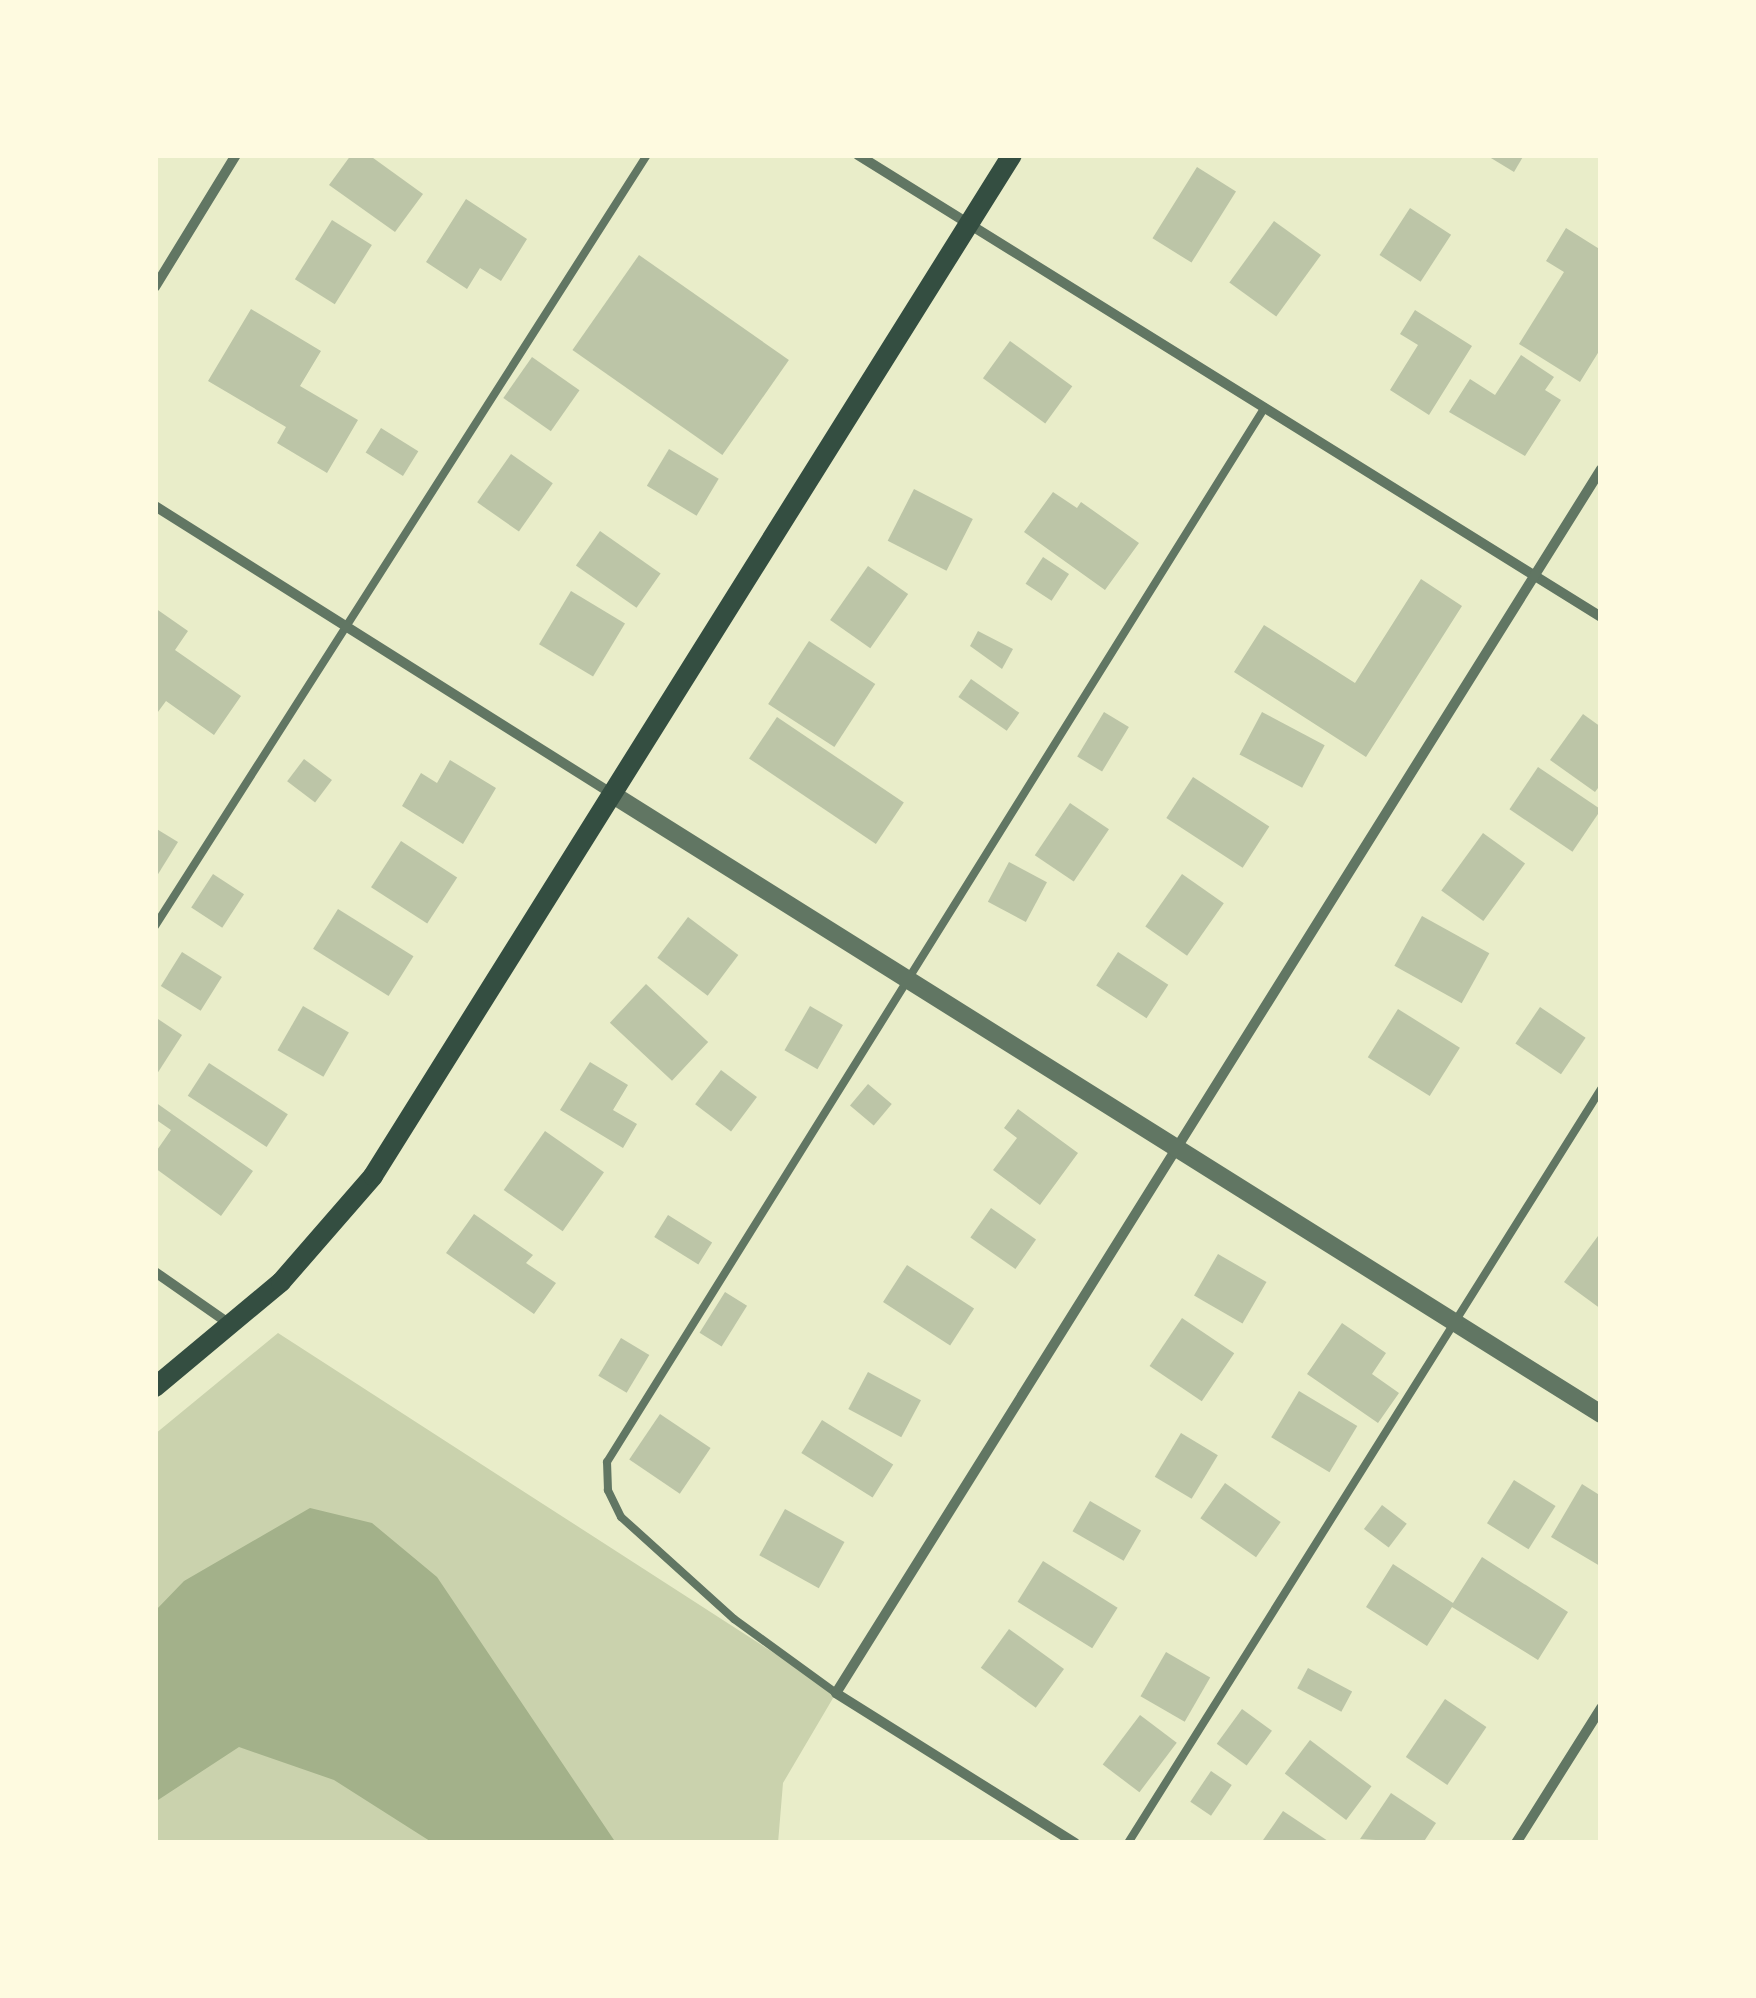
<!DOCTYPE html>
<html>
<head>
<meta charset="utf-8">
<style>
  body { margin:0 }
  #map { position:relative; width:1756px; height:1998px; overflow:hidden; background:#e9edc9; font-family:"PT Sans Narrow",sans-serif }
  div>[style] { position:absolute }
  .green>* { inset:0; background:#cad2ad }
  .water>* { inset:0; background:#a3b18a }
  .building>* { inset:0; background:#bcc5a7; transform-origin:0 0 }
  .service>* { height:8px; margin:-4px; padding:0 4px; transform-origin:4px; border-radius:4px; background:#617663 }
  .minor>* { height:10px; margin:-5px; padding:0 5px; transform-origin:5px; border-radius:5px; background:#617663 }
  .tertiary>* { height:18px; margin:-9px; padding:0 9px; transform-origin:9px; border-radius:9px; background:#617663 }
  .secondary>* { height:20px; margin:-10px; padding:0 10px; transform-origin:10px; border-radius:10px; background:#344e41 }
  span { translate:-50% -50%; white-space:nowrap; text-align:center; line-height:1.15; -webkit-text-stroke:8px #fefae0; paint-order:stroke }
  .frame { position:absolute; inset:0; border:158px solid #fefae0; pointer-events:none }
</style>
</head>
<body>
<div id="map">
  <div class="green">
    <i style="clip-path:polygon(278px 1333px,836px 1693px,783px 1783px,778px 1843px,155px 1843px,155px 1434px)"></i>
  </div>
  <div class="water">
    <i style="clip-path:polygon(310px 1508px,372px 1523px,437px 1577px,616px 1843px,433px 1843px,334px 1780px,239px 1747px,155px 1802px,155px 1611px,184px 1581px)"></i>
  </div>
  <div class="building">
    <i style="clip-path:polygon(351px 155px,369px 155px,423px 194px,395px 232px,329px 185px)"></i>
    <i style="clip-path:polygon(1486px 155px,1524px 155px,1514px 172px)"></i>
    <i style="left:1197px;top:167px;width:46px;height:84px;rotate:32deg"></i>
    <i style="clip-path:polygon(466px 199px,527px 239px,501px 281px,480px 268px,467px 289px,426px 262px)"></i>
    <i style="left:1410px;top:208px;width:49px;height:56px;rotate:33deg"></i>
    <i style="left:332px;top:220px;width:47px;height:70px;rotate:32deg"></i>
    <i style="left:1274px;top:221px;width:58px;height:76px;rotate:36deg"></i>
    <i style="clip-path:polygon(1566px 228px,1601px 250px,1601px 348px,1580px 382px,1519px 344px,1564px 272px,1546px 261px)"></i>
    <i style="left:639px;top:255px;width:183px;height:116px;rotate:35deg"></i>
    <i style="clip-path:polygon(251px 309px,321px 351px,300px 386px,358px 420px,327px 473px,277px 443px,286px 427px,208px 381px)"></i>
    <i style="clip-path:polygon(1415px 310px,1472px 346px,1429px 415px,1390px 390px,1418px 345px,1400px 334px)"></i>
    <i style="left:1010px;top:341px;width:77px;height:46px;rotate:36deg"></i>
    <i style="clip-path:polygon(1521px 355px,1554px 377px,1545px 390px,1561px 400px,1525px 456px,1449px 412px,1470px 379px,1495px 395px)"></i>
    <i style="left:532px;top:357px;width:58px;height:50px;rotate:35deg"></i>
    <i style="left:381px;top:428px;width:44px;height:29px;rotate:32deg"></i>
    <i style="left:669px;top:449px;width:58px;height:43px;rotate:31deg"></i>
    <i style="left:511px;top:454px;width:51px;height:59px;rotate:35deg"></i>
    <i style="left:914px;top:489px;width:66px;height:58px;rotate:27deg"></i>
    <i style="clip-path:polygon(1053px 492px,1077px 508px,1081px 502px,1139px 543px,1105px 590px,1024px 532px)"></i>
    <i style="left:600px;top:531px;width:74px;height:42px;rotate:35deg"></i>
    <i style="left:1043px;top:557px;width:31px;height:32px;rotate:33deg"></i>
    <i style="left:868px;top:566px;width:49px;height:66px;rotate:35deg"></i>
    <i style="clip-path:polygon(1421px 579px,1462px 606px,1366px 757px,1234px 672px,1264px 625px,1355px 683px)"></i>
    <i style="left:571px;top:591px;width:63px;height:62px;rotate:31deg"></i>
    <i style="clip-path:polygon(155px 608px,188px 631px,175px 650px,241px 696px,214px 735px,166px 701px,155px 716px)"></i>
    <i style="clip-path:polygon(978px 631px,1013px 649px,1002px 669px,970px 646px)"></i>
    <i style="left:809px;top:641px;width:79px;height:75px;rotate:33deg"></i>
    <i style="left:971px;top:679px;width:59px;height:22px;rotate:35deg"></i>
    <i style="left:1104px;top:712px;width:29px;height:52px;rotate:31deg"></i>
    <i style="left:1262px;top:712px;width:71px;height:48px;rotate:28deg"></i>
    <i style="clip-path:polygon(1583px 714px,1601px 727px,1601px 784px,1595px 792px,1550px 760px)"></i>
    <i style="left:777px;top:717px;width:153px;height:50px;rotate:34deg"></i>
    <i style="left:304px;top:759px;width:35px;height:28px;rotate:37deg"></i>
    <i style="clip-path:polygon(450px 760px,496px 788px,463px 844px,402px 806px,421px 773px,437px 783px)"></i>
    <i style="left:1538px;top:767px;width:76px;height:51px;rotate:34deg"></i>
    <i style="left:1193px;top:777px;width:91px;height:49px;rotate:33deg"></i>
    <i style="left:1070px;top:803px;width:47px;height:63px;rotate:34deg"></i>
    <i style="clip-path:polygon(155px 828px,178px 842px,155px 879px)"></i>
    <i style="left:1483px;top:833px;width:52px;height:71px;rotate:36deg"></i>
    <i style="left:401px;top:841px;width:67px;height:55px;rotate:33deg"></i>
    <i style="left:1009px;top:862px;width:43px;height:45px;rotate:28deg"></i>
    <i style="left:213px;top:874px;width:37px;height:40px;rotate:33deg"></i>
    <i style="left:1182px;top:874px;width:51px;height:64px;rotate:35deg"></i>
    <i style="left:338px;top:909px;width:89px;height:47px;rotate:32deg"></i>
    <i style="left:1422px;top:916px;width:77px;height:57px;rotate:29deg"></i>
    <i style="left:688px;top:917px;width:63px;height:51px;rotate:37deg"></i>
    <i style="left:182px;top:952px;width:47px;height:40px;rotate:32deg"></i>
    <i style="left:1118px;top:952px;width:60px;height:40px;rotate:33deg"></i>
    <i style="left:646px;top:984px;width:85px;height:53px;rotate:43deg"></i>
    <i style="left:303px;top:1006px;width:53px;height:51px;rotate:30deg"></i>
    <i style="left:810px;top:1006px;width:38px;height:51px;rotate:30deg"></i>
    <i style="left:1540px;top:1007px;width:55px;height:44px;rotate:34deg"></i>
    <i style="left:1398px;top:1009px;width:73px;height:57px;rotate:32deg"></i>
    <i style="clip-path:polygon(155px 1017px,182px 1035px,155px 1077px)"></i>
    <i style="clip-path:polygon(590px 1062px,628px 1085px,613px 1110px,637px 1124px,623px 1148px,560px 1110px)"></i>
    <i style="left:209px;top:1063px;width:94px;height:39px;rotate:33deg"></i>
    <i style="left:721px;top:1070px;width:45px;height:43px;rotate:37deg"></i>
    <i style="left:868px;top:1084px;width:31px;height:28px;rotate:40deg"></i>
    <i style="clip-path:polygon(155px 1102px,253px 1171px,221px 1216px,155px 1168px,155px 1153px,171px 1130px,155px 1119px)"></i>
    <i style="clip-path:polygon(1018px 1109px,1078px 1153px,1040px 1205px,993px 1170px,1017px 1138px,1004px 1128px)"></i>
    <i style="left:545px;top:1131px;width:72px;height:72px;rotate:35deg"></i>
    <i style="left:991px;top:1208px;width:55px;height:36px;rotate:35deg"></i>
    <i style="clip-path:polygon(474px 1214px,533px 1255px,526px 1263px,556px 1283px,534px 1314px,446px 1253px)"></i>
    <i style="left:668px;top:1215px;width:52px;height:26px;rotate:32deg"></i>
    <i style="clip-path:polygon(1598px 1236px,1601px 1238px,1601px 1309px,1564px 1282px)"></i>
    <i style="left:1218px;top:1254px;width:56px;height:48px;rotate:30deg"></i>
    <i style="left:907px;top:1265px;width:80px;height:44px;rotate:33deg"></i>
    <i style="left:725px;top:1292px;width:26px;height:48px;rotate:32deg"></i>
    <i style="left:1182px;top:1318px;width:63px;height:58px;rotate:34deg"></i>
    <i style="clip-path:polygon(1342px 1323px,1386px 1353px,1372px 1374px,1399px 1393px,1378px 1423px,1307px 1374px)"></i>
    <i style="left:621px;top:1338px;width:33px;height:44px;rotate:31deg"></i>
    <i style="left:868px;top:1372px;width:60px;height:42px;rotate:28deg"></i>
    <i style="left:1299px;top:1391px;width:68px;height:54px;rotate:31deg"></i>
    <i style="left:660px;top:1414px;width:61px;height:55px;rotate:34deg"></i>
    <i style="left:822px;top:1420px;width:84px;height:39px;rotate:32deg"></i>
    <i style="left:1181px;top:1433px;width:43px;height:51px;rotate:31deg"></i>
    <i style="left:1514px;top:1480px;width:49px;height:51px;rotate:32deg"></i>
    <i style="left:1225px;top:1483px;width:68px;height:43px;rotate:35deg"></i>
    <i style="clip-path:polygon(1582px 1484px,1601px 1496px,1600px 1566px,1551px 1537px)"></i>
    <i style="left:1090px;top:1501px;width:59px;height:35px;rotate:30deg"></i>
    <i style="left:1382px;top:1505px;width:31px;height:30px;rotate:37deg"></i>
    <i style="left:785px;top:1509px;width:68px;height:53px;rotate:29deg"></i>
    <i style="clip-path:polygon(1482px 1557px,1568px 1612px,1538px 1660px,1452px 1607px,1427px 1646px,1366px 1607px,1393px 1564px,1453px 1603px)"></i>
    <i style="left:1043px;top:1561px;width:88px;height:48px;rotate:32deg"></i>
    <i style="left:1009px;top:1629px;width:68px;height:48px;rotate:36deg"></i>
    <i style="left:1166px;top:1652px;width:51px;height:51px;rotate:30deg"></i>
    <i style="left:1308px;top:1668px;width:50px;height:23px;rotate:28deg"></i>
    <i style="left:1445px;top:1699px;width:50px;height:70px;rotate:34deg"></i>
    <i style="left:1242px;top:1709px;width:37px;height:43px;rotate:36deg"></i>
    <i style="left:1140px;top:1715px;width:46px;height:62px;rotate:37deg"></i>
    <i style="left:1310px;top:1740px;width:77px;height:42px;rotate:37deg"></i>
    <i style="left:1211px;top:1771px;width:25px;height:37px;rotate:34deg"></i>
    <i style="clip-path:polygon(1391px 1793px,1436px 1823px,1423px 1843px,1360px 1839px)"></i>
    <i style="clip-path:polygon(1283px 1811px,1331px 1843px,1261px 1843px)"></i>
  </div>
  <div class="service">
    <i style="left:155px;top:926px;width:915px;rotate:-57.46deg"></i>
    <i style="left:836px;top:1693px;width:126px;rotate:-144deg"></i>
    <i style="left:734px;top:1619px;width:152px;rotate:-137.9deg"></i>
    <i style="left:621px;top:1517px;width:30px;rotate:-116deg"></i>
    <i style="left:608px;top:1490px;width:28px;rotate:-92deg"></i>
    <i style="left:607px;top:1462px;width:1243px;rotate:-58.05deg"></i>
    <i style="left:1128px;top:1843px;width:890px;rotate:-57.9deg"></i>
  </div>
  <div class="minor">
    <i style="left:858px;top:155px;width:875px;rotate:31.87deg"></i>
    <i style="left:155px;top:287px;width:155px;rotate:-58.5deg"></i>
    <i style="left:155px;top:506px;width:542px;rotate:32.2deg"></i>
    <i style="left:155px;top:1272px;width:93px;rotate:34.9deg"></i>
    <i style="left:1075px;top:1843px;width:282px;rotate:-147.9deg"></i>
    <i style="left:836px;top:1693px;width:1443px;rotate:-57.99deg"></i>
    <i style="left:1516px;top:1843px;width:160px;rotate:-57.8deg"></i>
  </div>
  <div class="tertiary">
    <i style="left:615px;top:796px;width:1164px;rotate:32.08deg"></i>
  </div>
  <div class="secondary">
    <i style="left:155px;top:1387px;width:164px;rotate:-39.8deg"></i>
    <i style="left:281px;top:1282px;width:140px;rotate:-49deg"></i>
    <i style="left:373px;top:1176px;width:1204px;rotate:-57.96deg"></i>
  </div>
  <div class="frame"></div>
</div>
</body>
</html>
